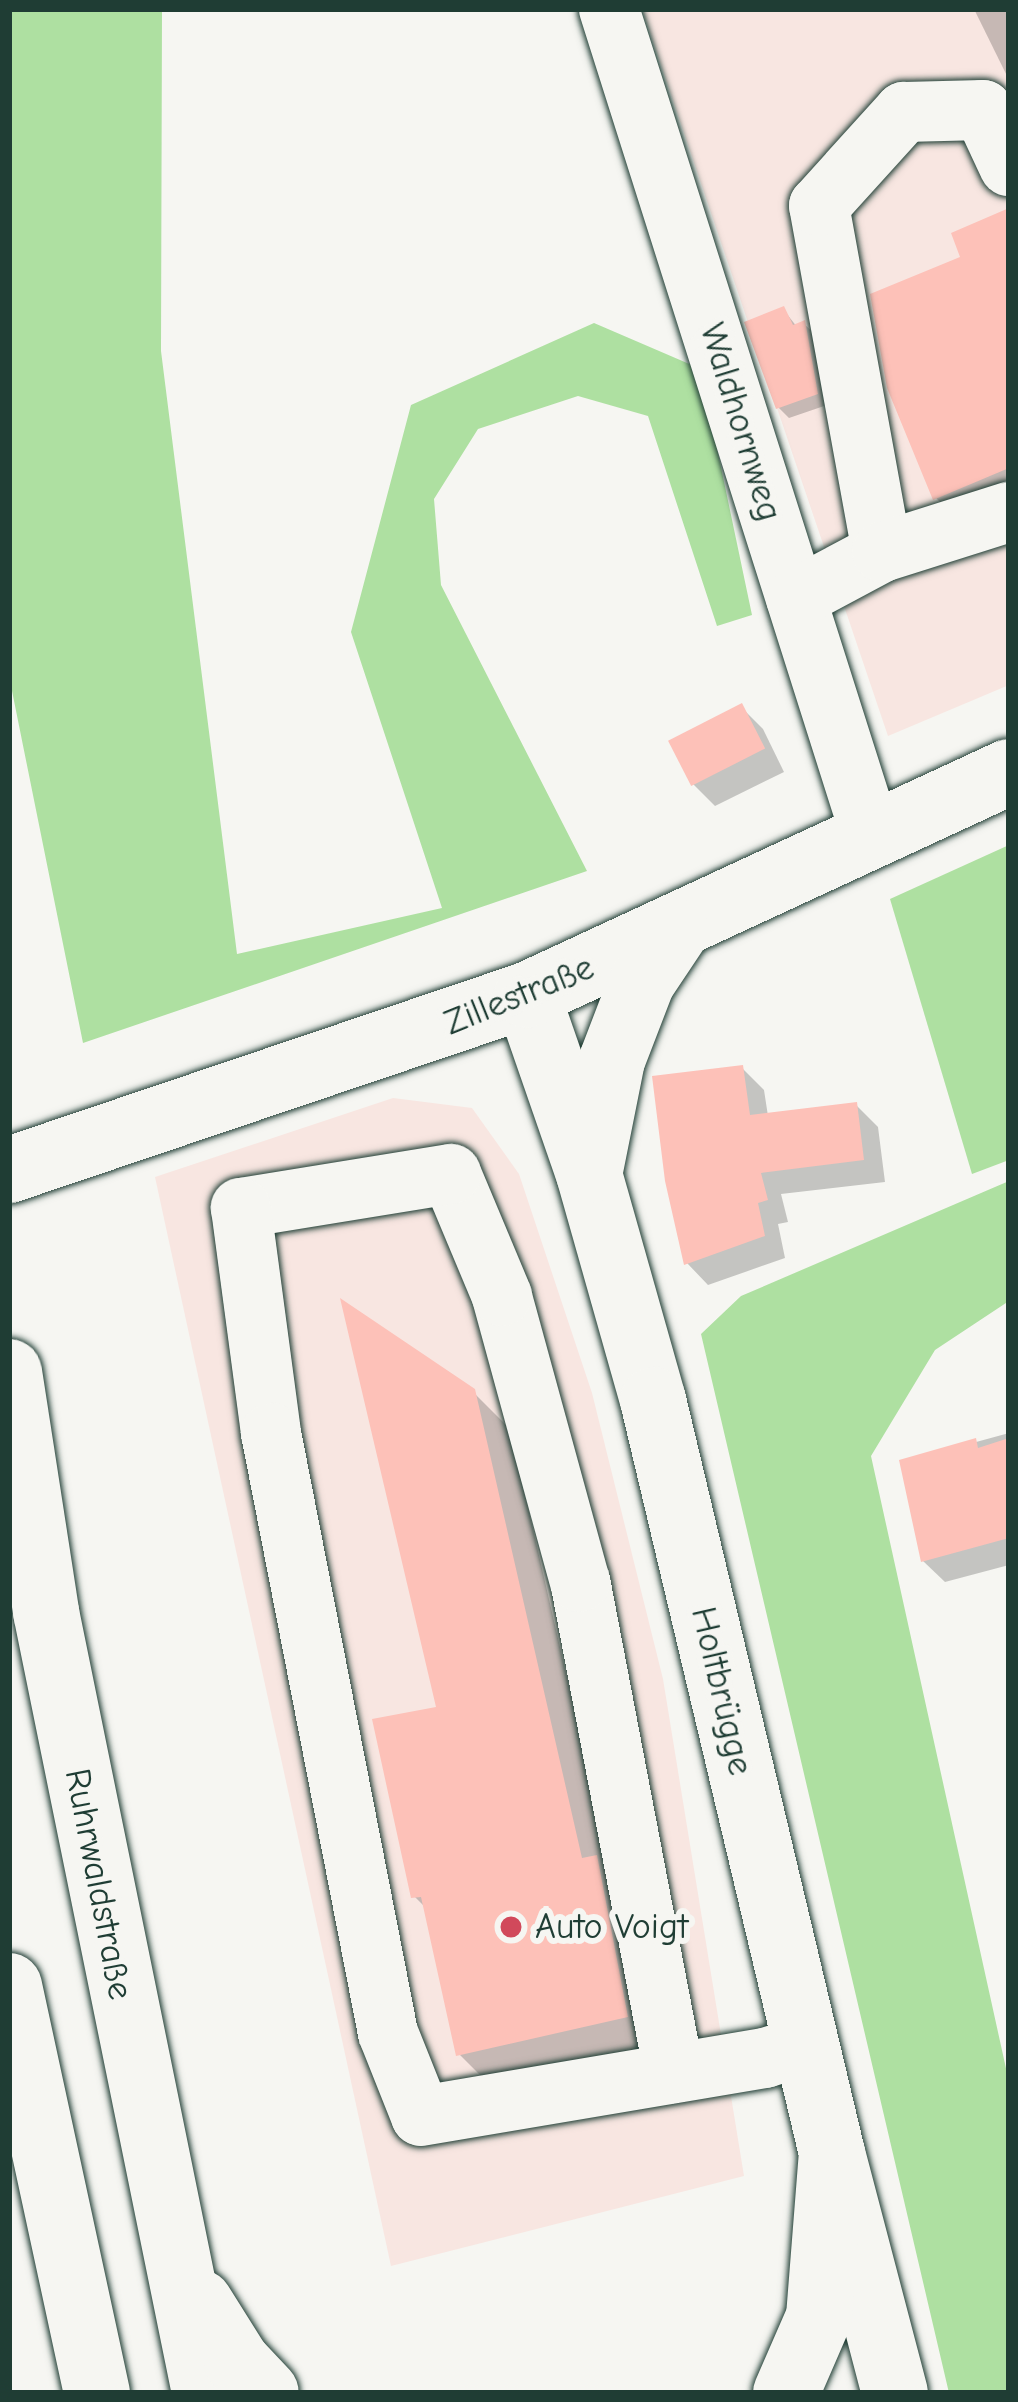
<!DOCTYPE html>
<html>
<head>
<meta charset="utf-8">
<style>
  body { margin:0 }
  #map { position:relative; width:1018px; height:2402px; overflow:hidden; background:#f6f6f2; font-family:"Comic Neue",sans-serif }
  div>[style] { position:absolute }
  .built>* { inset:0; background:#f8e6e1 }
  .green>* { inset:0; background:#aee0a1 }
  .shadow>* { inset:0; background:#0003 }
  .building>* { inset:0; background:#fdc1b8; transform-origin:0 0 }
  .roads { filter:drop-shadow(0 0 3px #1f3d34) drop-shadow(0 0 3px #1f3d34) }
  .minor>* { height:60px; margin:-30px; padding:0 30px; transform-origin:30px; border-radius:30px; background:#f6f6f2 }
  .major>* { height:66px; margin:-33px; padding:0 33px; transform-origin:33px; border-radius:33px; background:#f6f6f2 }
  .highway>* { height:66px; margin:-33px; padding:0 33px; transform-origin:33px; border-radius:33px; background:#f6f6f2 }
  .dots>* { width:33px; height:33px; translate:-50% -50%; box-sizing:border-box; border:6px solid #f6f6f2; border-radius:50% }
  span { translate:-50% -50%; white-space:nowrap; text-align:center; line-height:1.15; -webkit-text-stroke:12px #f6f6f2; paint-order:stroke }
  .street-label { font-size:36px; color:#1f3d34 }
  .poi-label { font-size:36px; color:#1f3d34 }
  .left { translate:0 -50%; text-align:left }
  .frame { position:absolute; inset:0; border:12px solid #1f3d34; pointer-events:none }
</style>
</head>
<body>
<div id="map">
  <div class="built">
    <i style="clip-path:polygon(642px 9px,1009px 9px,1009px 685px,888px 736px)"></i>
    <i style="clip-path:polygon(393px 1098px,472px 1108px,519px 1174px,592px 1393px,663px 1679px,744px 2176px,391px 2266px,155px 1177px)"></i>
  </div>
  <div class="green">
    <i style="clip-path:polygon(9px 9px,162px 9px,161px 351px,237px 954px,442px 908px,351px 632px,411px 405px,594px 323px,694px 366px,706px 396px,752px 615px,717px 626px,648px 416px,578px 396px,478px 429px,434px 499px,441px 585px,587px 871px,83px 1043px,9px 676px)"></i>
    <i style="clip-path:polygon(1009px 845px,1009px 1160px,972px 1174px,890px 899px)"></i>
    <i style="clip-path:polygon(1009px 1181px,1009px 1301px,935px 1350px,871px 1456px,1009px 2082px,1009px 2393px,949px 2393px,701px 1334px,741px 1296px)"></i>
  </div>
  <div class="shadow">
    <i style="clip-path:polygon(974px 9px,1009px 9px,1009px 80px)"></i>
    <i style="clip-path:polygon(1009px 262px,1009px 505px,962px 524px,936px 498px)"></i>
    <i style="clip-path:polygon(783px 309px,797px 327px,804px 324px,815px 334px,827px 405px,789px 418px,778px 407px)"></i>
    <i style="clip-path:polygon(741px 707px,763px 729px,784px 772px,715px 806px,693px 784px)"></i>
    <i style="clip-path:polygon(742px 1068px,764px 1090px,768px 1116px,856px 1105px,878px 1127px,885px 1182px,781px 1194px,788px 1222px,778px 1224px,785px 1258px,708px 1285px,687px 1263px)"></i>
    <i style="clip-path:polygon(473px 1392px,510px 1429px,612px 1874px,663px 2054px,496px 2091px,459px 2054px,427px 1909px,414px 1896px)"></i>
    <i style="clip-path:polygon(1009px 1433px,1009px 1565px,945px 1582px,923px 1561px,903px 1462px)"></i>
  </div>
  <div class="building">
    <i style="clip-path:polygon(1009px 208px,1009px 468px,933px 500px,887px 388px,870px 294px,960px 257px,951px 233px)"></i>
    <i style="clip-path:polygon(784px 306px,793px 325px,805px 320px,818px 394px,776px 409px,744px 322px)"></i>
    <i style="left:742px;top:703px;width:51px;height:83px;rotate:63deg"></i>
    <i style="clip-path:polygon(743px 1065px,750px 1115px,857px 1102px,864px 1160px,761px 1173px,768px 1200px,758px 1203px,765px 1236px,684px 1265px,665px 1181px,652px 1076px)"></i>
    <i style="clip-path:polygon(340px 1298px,475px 1389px,582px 1858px,597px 1855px,628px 2017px,456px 2056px,421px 1897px,411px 1898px,372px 1719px,436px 1707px)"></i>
    <i style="clip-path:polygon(976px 1438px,978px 1448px,1009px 1438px,1009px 1538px,921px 1562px,899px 1460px)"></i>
  </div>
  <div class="roads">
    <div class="minor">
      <i style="left:609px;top:9px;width:867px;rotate:72.4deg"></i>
      <i style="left:882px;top:552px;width:352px;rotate:-100.3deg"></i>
      <i style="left:819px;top:206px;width:127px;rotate:-47.9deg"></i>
      <i style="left:904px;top:112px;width:79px;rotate:-1.5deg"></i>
      <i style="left:983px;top:110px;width:62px;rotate:65.1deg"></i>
      <i style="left:796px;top:598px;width:98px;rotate:-28.1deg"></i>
      <i style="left:882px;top:552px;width:133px;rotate:-17.5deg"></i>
      <i style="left:674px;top:2073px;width:500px;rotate:-100.8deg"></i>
      <i style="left:580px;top:1582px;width:296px;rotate:-105.3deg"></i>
      <i style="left:502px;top:1296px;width:132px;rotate:-112.7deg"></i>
      <i style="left:451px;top:1174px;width:213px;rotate:170.8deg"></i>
      <i style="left:241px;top:1208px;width:227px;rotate:82.4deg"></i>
      <i style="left:271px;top:1433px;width:611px;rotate:78.97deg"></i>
      <i style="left:388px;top:2033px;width:89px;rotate:68.3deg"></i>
      <i style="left:421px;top:2116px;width:349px;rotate:-9.6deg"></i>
      <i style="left:765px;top:2058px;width:43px;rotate:-17.6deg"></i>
    </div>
    <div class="major">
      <i style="left:527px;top:995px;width:189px;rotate:70.9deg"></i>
      <i style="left:589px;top:1174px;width:235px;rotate:74.2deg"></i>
      <i style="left:653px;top:1400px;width:774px;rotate:76.63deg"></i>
      <i style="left:832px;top:2153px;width:248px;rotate:75.3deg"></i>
      <i style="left:9px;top:1170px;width:547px;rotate:-18.67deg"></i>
      <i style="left:527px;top:995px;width:531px;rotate:-24.83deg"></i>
      <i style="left:590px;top:1170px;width:112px;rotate:-78.7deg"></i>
      <i style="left:612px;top:1060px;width:84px;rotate:-69deg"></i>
      <i style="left:642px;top:982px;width:61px;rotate:-56.3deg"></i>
    </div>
    <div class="highway">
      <i style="left:9px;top:1372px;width:243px;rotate:81.2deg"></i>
      <i style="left:46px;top:1612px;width:797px;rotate:78.49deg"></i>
      <i style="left:9px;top:1986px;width:416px;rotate:77.8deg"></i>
      <i style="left:200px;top:2303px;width:70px;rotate:57.9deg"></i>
      <i style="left:237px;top:2362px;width:42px;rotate:46.9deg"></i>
      <i style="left:786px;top:2393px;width:83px;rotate:-66.5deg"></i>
      <i style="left:819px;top:2317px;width:165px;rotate:-85.5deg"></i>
    </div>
  </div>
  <div class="dots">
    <i style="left:511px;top:1927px;background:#d1495b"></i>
  </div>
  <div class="street-label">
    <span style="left:741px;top:422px;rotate:73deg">Waldhornweg</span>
    <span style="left:519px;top:995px;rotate:-22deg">Zillestraße</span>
    <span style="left:722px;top:1691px;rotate:77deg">Holtbrügge</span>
    <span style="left:99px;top:1884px;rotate:79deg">Ruhrwaldstraße</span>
  </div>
  <div class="poi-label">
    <span class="left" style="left:535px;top:1927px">Auto Voigt</span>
  </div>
  <div class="frame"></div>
</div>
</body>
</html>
